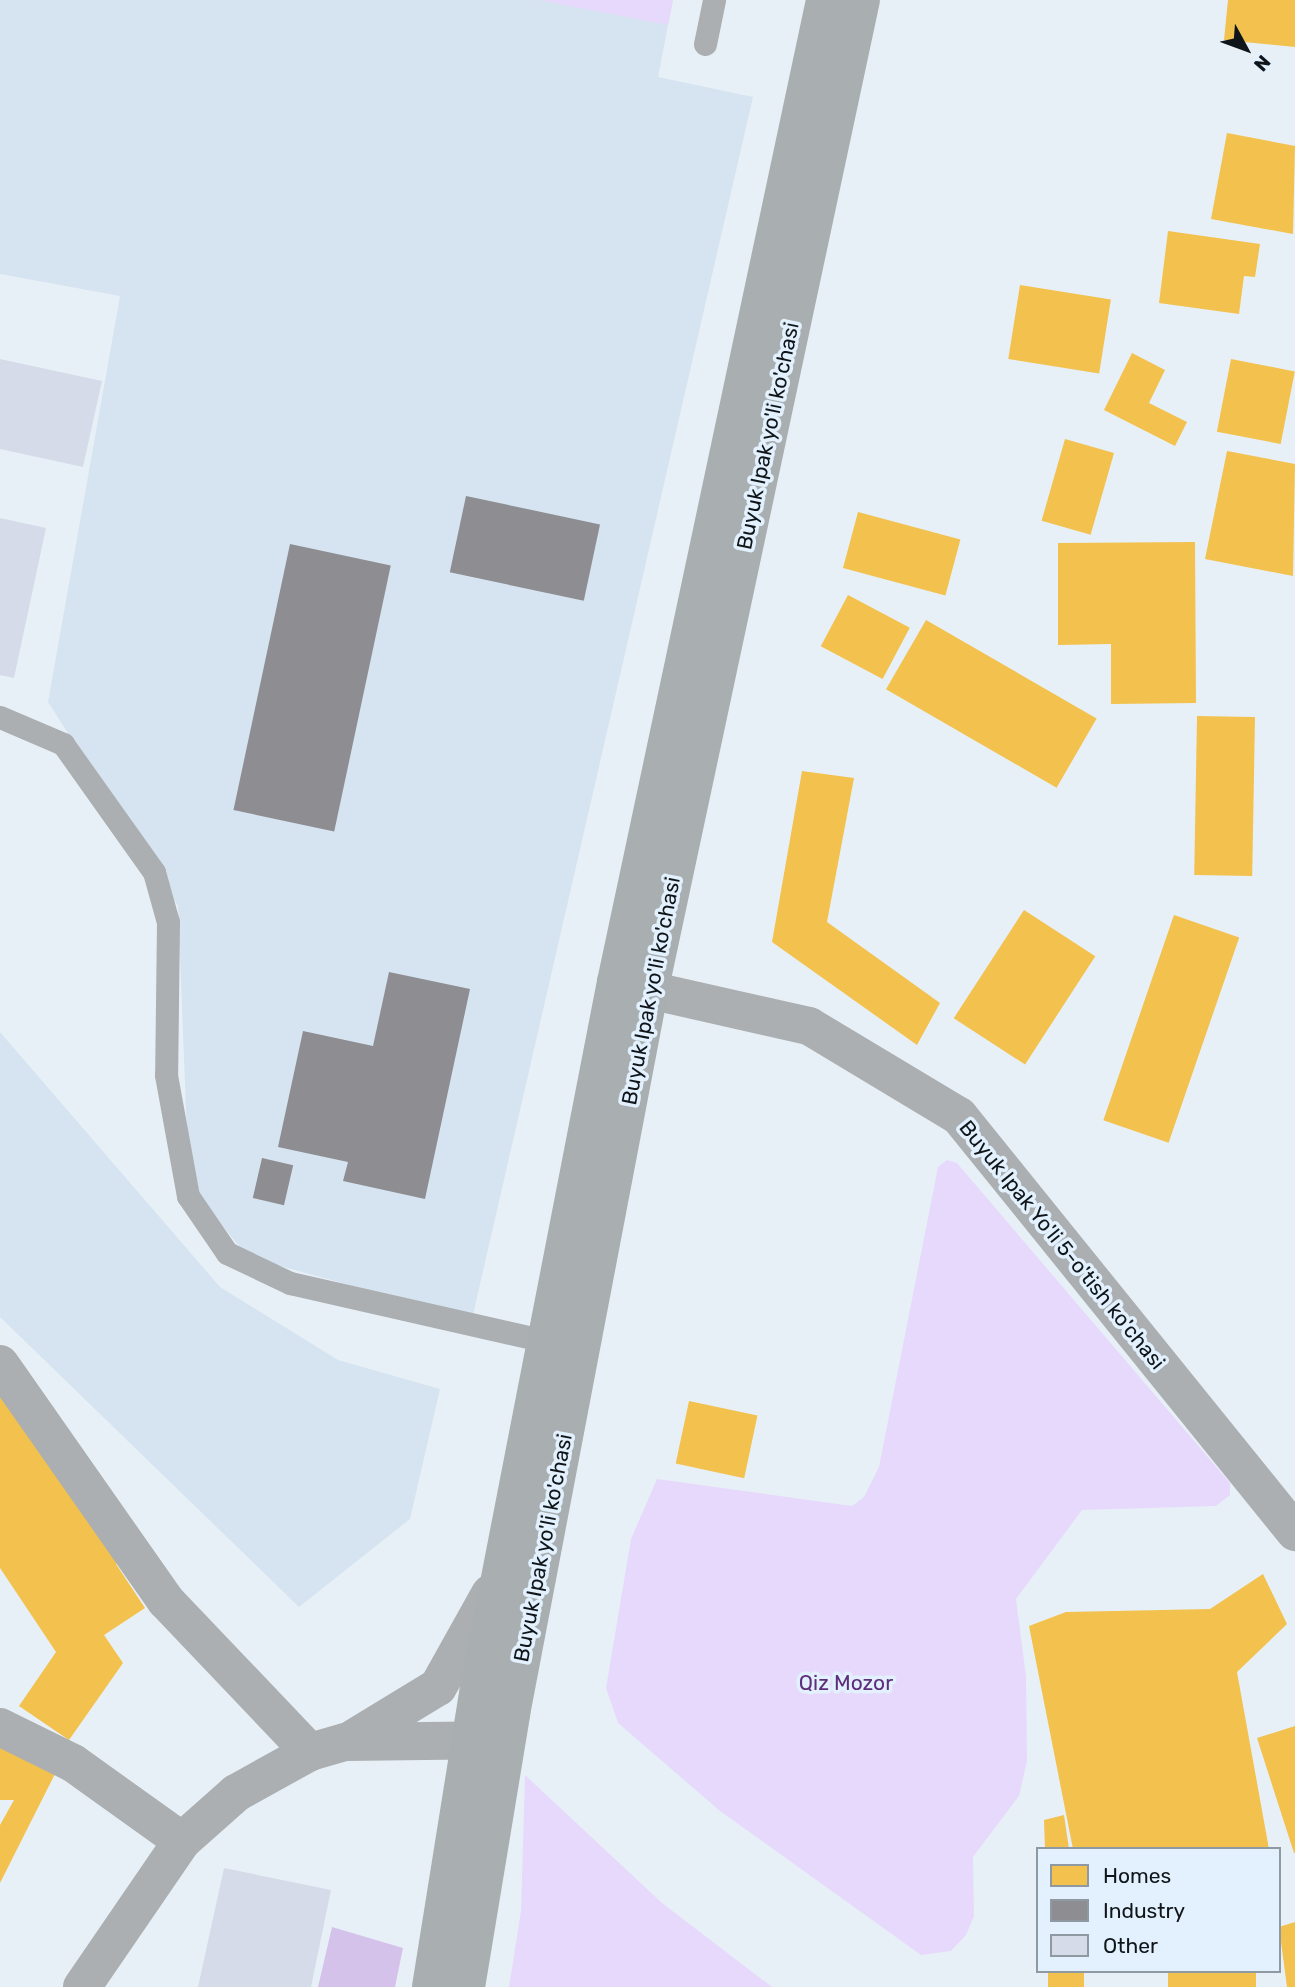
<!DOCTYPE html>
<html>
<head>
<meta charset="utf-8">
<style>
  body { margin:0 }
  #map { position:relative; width:1295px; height:1987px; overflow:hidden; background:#e8f0f7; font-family:Rubik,sans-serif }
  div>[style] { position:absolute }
  .built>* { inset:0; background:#d5e4f0 }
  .green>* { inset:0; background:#e7d9fb }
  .forest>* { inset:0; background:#d4c2ea }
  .homes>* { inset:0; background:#f2c14e; transform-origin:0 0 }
  .industry>* { inset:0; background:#8d8d92; transform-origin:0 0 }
  .building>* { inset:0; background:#d5dbe9 }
  .lane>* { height:23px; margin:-11.5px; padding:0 11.5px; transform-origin:11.5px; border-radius:11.5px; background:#abafb1 }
  .street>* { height:38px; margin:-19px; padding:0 19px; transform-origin:19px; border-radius:19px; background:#abafb1 }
  .secondary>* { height:38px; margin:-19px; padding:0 19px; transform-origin:19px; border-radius:19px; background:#a9afb1 }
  span { translate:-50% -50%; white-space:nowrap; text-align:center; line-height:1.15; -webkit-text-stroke:7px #e2f1fd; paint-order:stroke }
  .street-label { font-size:21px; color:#101519 }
  .park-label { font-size:21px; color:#5e2d7b }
  .legend { position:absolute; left:1036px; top:1847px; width:245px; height:126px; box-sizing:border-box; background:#e2f1fd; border:2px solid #8e99a2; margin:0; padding:9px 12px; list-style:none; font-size:21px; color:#101519 }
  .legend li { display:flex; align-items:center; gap:14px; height:35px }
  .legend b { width:35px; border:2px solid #8e99a2 }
  .north { position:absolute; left:1211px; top:14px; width:70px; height:70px; -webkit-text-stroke:5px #e2f1fd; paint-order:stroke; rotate:131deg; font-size:19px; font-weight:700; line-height:28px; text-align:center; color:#101519 }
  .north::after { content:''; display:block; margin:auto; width:24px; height:32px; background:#101519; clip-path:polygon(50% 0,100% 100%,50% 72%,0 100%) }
</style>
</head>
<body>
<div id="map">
  <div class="built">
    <i style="clip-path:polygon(0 0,673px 0,658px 77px,753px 97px,472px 1319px,248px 1257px,189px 1185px,178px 906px,48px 702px,120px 296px,0 274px)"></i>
    <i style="clip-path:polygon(0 1032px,220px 1287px,338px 1360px,440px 1389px,410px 1519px,299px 1607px,0 1317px)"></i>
  </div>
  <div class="green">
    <i style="clip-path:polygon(539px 0,673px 0,668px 25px)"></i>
    <i style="clip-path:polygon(947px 1160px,957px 1163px,1230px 1483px,1230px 1495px,1216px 1506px,1082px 1510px,1016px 1599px,1026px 1676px,1027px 1761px,1019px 1796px,973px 1857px,974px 1916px,966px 1935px,951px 1951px,921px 1955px,720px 1811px,618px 1723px,606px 1688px,631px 1539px,657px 1479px,852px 1506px,864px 1497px,879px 1467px,938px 1167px)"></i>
    <i style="clip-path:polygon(525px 1775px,662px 1903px,772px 1987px,509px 1987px,521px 1911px)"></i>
  </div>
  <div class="forest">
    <i style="clip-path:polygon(332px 1927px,403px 1948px,395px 1987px,318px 1987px)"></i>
  </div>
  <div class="homes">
    <i style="clip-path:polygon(1228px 0,1295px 0,1295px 47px,1224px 40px)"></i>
    <i style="clip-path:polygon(1227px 133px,1295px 146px,1293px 234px,1211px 219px)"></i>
    <i style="clip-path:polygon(1168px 231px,1260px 244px,1255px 277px,1244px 276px,1239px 314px,1159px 303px)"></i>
    <i style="left:1020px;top:285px;width:92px;height:75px;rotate:9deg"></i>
    <i style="clip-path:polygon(1132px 353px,1165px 370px,1149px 403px,1187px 422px,1175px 446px,1104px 410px)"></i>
    <i style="left:1231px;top:359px;width:65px;height:74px;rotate:11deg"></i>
    <i style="left:1065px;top:439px;width:51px;height:85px;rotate:16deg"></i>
    <i style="clip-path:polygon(1227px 451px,1295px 464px,1293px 576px,1205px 559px)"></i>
    <i style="left:858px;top:512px;width:106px;height:58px;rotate:15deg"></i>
    <i style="clip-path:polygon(1195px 542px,1196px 703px,1111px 704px,1111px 644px,1058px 645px,1058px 543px)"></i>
    <i style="left:848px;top:595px;width:70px;height:58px;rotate:28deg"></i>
    <i style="left:926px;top:620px;width:197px;height:80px;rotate:30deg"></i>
    <i style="left:1197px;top:716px;width:58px;height:159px;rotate:1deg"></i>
    <i style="clip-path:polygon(802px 771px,854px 778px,827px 922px,940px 1003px,917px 1045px,772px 942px)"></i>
    <i style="left:1024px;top:910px;width:85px;height:129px;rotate:33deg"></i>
    <i style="left:1174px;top:915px;width:69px;height:217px;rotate:19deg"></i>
    <i style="clip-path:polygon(0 1391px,122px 1560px,116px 1564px,145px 1608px,104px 1635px,123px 1663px,69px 1740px,19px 1706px,56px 1652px,0 1568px)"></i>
    <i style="left:689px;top:1401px;width:70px;height:64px;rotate:12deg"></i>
    <i style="clip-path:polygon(1263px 1574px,1287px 1624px,1237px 1672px,1269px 1849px,1073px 1849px,1029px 1626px,1066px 1612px,1210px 1609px)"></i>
    <i style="clip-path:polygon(1295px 1726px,1295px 1853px,1294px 1853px,1257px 1738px)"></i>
    <i style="clip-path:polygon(0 1743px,58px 1768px,0 1883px,0 1825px,14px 1800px,0 1800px)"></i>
    <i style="clip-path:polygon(1064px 1815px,1069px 1849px,1045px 1849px,1044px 1820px)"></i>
    <i style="clip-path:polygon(1295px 1922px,1295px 1987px,1287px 1987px,1279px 1927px)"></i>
    <i style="left:1048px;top:1971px;width:36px;height:16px"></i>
    <i style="left:1168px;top:1971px;width:88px;height:16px"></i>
  </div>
  <div class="industry">
    <i style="left:466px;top:496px;width:137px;height:78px;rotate:12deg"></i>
    <i style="left:290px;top:544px;width:103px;height:272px;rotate:12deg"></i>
    <i style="clip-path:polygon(389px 972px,470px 989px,425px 1199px,343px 1181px,348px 1162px,278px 1147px,303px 1031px,373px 1046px)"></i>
    <i style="left:262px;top:1158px;width:32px;height:41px;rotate:13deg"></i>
  </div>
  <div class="building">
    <i style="clip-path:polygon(0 359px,102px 381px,83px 467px,0 449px)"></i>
    <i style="clip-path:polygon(0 518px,46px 528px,14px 678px,0 675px)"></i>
    <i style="clip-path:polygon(224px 1868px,331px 1890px,311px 1987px,198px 1987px)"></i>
  </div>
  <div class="lane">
    <i style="left:705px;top:44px;width:45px;rotate:-78.4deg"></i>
    <i style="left:0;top:717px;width:69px;rotate:23.2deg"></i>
    <i style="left:63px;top:744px;width:157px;rotate:54.6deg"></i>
    <i style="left:154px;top:872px;width:52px;rotate:74.4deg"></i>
    <i style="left:168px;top:922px;width:153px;rotate:90.7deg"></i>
    <i style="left:166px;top:1075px;width:123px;rotate:79.7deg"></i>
    <i style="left:188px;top:1196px;width:69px;rotate:55.6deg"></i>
    <i style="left:227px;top:1253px;width:70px;rotate:25.5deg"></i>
    <i style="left:290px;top:1283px;width:262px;rotate:12.8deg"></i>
  </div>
  <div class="street">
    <i style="left:618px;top:983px;width:196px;rotate:12.7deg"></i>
    <i style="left:809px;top:1026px;width:175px;rotate:31deg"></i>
    <i style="left:959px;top:1116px;width:535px;rotate:51.07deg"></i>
    <i style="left:0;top:1364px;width:289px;rotate:55deg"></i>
    <i style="left:166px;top:1601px;width:209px;rotate:46.4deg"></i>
    <i style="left:0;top:1727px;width:81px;rotate:26.3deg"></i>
    <i style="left:73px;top:1763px;width:134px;rotate:35.6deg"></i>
    <i style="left:354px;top:1738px;width:98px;rotate:-31.3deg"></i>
    <i style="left:438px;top:1687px;width:107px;rotate:-60.8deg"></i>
    <i style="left:82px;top:1987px;width:177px;rotate:-55.6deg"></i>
    <i style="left:182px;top:1841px;width:72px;rotate:-41.6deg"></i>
    <i style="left:236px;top:1793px;width:85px;rotate:-29deg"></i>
    <i style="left:310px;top:1752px;width:37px;rotate:-16deg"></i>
    <i style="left:346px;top:1742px;width:159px;rotate:-0.7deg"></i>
  </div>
  <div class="secondary">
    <i style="left:431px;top:1987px;width:310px;rotate:-80.9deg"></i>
    <i style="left:480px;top:1681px;width:712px;rotate:-78.99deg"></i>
    <i style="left:616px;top:982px;width:1004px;rotate:-77.98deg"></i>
    <i style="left:466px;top:1987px;width:277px;rotate:-80.6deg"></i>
    <i style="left:511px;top:1714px;width:735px;rotate:-79.18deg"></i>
    <i style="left:649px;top:992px;width:1014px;rotate:-77.94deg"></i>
  </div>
  <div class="street-label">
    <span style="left:768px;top:436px;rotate:-78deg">Buyuk Ipak yo'li ko'chasi</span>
    <span style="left:651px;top:991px;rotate:-79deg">Buyuk Ipak yo'li ko'chasi</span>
    <span style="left:1062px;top:1245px;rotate:51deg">Buyuk Ipak Yo'li 5-o'tish ko'chasi</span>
    <span style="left:543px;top:1548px;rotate:-79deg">Buyuk Ipak yo'li ko'chasi</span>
  </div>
  <div class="park-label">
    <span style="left:846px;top:1683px">Qiz Mozor</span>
  </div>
  <ul class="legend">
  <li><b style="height:19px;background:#f2c14e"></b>Homes</li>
  <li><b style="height:19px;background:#8d8d92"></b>Industry</li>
  <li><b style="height:19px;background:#d5dbe9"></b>Other</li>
  </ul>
  <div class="north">N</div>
</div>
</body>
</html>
